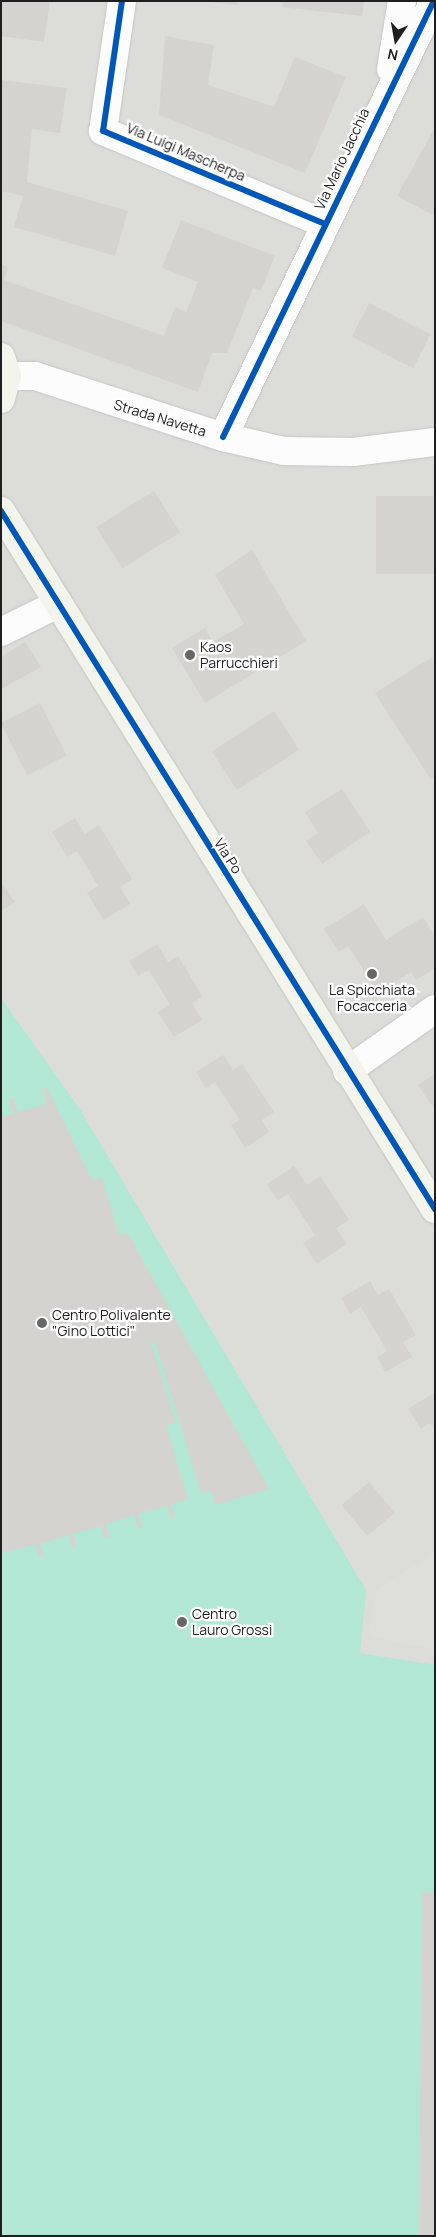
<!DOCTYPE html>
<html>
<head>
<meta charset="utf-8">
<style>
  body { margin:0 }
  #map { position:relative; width:436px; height:2237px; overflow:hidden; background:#edede8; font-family:Manrope,sans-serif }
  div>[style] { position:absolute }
  .residential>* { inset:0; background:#dcdcd9; transform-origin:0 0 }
  .pitch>* { inset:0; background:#b2e7d5 }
  .parking>* { inset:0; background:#dededb }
  .building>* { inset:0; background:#d4d3cf; transform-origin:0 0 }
  .roads { filter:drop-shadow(0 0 1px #c6c6c4) drop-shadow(0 0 1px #c6c6c4) }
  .street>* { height:28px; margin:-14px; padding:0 14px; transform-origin:14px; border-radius:14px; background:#fcfcfc }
  .secondary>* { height:28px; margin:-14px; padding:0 14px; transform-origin:14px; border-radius:14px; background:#f3f4eb }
  .cycleway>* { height:6px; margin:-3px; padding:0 3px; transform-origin:3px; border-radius:3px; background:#0057b8 }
  .dots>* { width:14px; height:14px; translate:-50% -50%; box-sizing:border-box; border:2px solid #fff; border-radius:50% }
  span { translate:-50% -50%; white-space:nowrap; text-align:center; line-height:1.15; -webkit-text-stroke:4.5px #fff; paint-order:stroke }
  .street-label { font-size:14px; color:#1f1f1f }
  .poi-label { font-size:14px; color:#1f1f1f }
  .left { translate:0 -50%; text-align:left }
  .frame { position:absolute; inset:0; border:2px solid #1f1f1f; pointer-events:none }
  .north { position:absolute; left:371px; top:15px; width:50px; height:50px; -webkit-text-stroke:4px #fff; paint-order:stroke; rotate:192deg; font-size:14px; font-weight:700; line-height:20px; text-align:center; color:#1f1f1f }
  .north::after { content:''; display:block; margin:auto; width:18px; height:22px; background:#1f1f1f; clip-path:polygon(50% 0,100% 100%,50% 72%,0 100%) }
</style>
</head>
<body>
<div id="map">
  <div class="residential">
    <i style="left:1px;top:1px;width:434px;height:2235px"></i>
  </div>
  <div class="pitch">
    <i style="clip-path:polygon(1px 998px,79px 1108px,366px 1590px,360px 1653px,435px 1665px,435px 2236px,1px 2236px)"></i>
  </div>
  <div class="parking">
    <i style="clip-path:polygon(435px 1553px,435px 1650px,369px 1636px,377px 1590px)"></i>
  </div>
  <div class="building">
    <i style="clip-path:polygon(1px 1px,50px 1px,44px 42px,1px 36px)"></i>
    <i style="clip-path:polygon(202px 1px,238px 1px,237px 5px)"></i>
    <i style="clip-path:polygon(283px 1px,364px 1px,362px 16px,282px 7px)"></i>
    <i style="clip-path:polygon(165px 36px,214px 45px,208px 85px,274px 107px,295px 57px,346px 77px,305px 173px,159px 115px)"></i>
    <i style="clip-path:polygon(1px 80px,67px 88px,60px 133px,32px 129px,27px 182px,128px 211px,115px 256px,14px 227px,23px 196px,1px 191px)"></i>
    <i style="clip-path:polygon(435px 127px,435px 216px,397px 196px)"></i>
    <i style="clip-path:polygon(181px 220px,275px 256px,261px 291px,253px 288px,227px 353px,212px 353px,198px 392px,1px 321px,1px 265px,8px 267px,4px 280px,164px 336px,175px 307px,186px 312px,198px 282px,162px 268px)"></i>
    <i style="left:369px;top:303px;width:69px;height:38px;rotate:27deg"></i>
    <i style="left:154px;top:491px;width:49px;height:68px;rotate:58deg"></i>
    <i style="left:435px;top:496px;width:78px;height:59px;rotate:90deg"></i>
    <i style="clip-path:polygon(252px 550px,306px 641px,205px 703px,172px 648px,205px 628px,213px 642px,244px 624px,215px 575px)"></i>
    <i style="clip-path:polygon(25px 642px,41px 667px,1px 689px,1px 657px)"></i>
    <i style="clip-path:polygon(434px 656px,435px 777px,431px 780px,375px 693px)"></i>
    <i style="left:40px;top:703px;width:59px;height:44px;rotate:63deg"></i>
    <i style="left:274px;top:711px;width:46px;height:74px;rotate:57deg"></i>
    <i style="clip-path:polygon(342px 789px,370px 832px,322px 864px,306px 841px,318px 833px,305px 812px)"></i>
    <i style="clip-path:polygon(75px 818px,85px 834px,99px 825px,132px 879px,120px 887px,130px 904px,104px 920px,87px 893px,98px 886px,77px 851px,67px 857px,52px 832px)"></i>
    <i style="clip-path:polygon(1px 882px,15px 902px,1px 911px)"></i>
    <i style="clip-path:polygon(364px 904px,386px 940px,423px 917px,435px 935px,435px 968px,416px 980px,411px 972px,378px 993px,348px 946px,339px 952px,324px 929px)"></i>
    <i style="clip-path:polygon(157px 944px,168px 962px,178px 956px,203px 997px,192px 1003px,202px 1020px,174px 1037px,158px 1012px,170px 1005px,149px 970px,138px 976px,129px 961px)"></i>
    <i style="clip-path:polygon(223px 1055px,233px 1070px,242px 1064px,274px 1112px,262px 1120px,269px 1132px,245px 1148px,231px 1125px,240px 1120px,215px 1082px,206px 1088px,196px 1072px)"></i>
    <i style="clip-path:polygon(435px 1074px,435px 1110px,418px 1085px)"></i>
    <i style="clip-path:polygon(47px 1088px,92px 1180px,102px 1178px,119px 1235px,128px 1233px,269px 1489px,215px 1505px,211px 1490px,201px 1493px,155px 1342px,151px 1343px,176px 1423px,166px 1426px,188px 1499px,171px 1504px,175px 1517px,171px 1519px,167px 1506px,138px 1514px,142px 1527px,138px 1528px,134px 1515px,106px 1524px,110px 1537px,105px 1539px,101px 1526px,73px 1534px,77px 1547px,72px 1548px,68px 1535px,40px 1544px,44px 1557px,39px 1558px,35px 1545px,1px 1553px,1px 1117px,14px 1113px,9px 1100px,14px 1098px,18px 1112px,46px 1104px,42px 1089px)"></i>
    <i style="clip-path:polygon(294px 1166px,307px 1185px,320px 1176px,349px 1220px,336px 1228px,347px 1244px,317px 1264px,303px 1243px,315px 1235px,288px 1194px,278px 1200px,267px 1184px)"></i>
    <i style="clip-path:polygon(370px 1281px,378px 1295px,389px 1289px,416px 1335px,403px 1342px,412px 1357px,385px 1372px,377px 1357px,387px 1351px,361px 1307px,350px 1314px,341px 1298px)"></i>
    <i style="clip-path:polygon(435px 1392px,435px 1431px,430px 1423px,421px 1429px,408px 1409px)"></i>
    <i style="left:369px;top:1482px;width:40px;height:36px;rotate:50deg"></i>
    <i style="clip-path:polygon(422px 1893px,435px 1893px,435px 2236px,419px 2236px)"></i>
  </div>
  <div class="roads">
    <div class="street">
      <i style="left:122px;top:1px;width:131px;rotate:98.3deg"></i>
      <i style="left:103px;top:131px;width:241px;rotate:22.7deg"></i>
      <i style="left:391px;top:69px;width:69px;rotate:-80.8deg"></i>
      <i style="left:7px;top:376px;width:28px"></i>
      <i style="left:35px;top:376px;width:198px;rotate:18deg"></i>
      <i style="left:223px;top:437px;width:63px;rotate:12.9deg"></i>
      <i style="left:284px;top:451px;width:69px;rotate:0.8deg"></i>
      <i style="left:353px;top:452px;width:83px;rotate:-7deg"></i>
      <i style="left:223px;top:437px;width:484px;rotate:-64.2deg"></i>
      <i style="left:1px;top:632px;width:64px;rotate:-26.2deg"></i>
      <i style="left:347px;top:1071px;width:108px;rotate:-35.2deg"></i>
    </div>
    <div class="secondary">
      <i style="left:1px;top:357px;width:20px;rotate:72deg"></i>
      <i style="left:7px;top:376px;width:24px;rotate:105deg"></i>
      <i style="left:1px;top:511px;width:822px;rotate:58.13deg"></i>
    </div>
  </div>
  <div class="cycleway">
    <i style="left:122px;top:1px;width:131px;rotate:98.3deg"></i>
    <i style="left:103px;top:131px;width:241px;rotate:22.7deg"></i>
    <i style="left:223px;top:437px;width:484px;rotate:-64.2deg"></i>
    <i style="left:1px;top:511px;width:822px;rotate:58.13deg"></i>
  </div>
  <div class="dots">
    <i style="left:190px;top:655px;background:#676765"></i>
    <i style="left:372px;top:974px;background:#676765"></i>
    <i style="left:42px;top:1323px;background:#676765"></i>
    <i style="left:182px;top:1622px;background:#676765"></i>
  </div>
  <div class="street-label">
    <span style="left:186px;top:152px;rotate:23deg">Via Luigi Mascherpa</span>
    <span style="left:342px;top:159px;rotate:-65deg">Via Mario Jacchia</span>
    <span style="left:160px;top:418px;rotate:17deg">Strada Navetta</span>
    <span style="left:228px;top:856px;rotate:58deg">Via Po</span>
  </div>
  <div class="poi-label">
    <span class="left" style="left:200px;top:655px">Kaos<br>Parrucchieri</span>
    <span style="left:372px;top:998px">La Spicchiata<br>Focacceria</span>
    <span class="left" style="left:52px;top:1323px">Centro Polivalente<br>"Gino Lottici"</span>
    <span class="left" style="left:192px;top:1622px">Centro<br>Lauro Grossi</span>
  </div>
  <div class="frame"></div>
  <div class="north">N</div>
</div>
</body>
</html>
